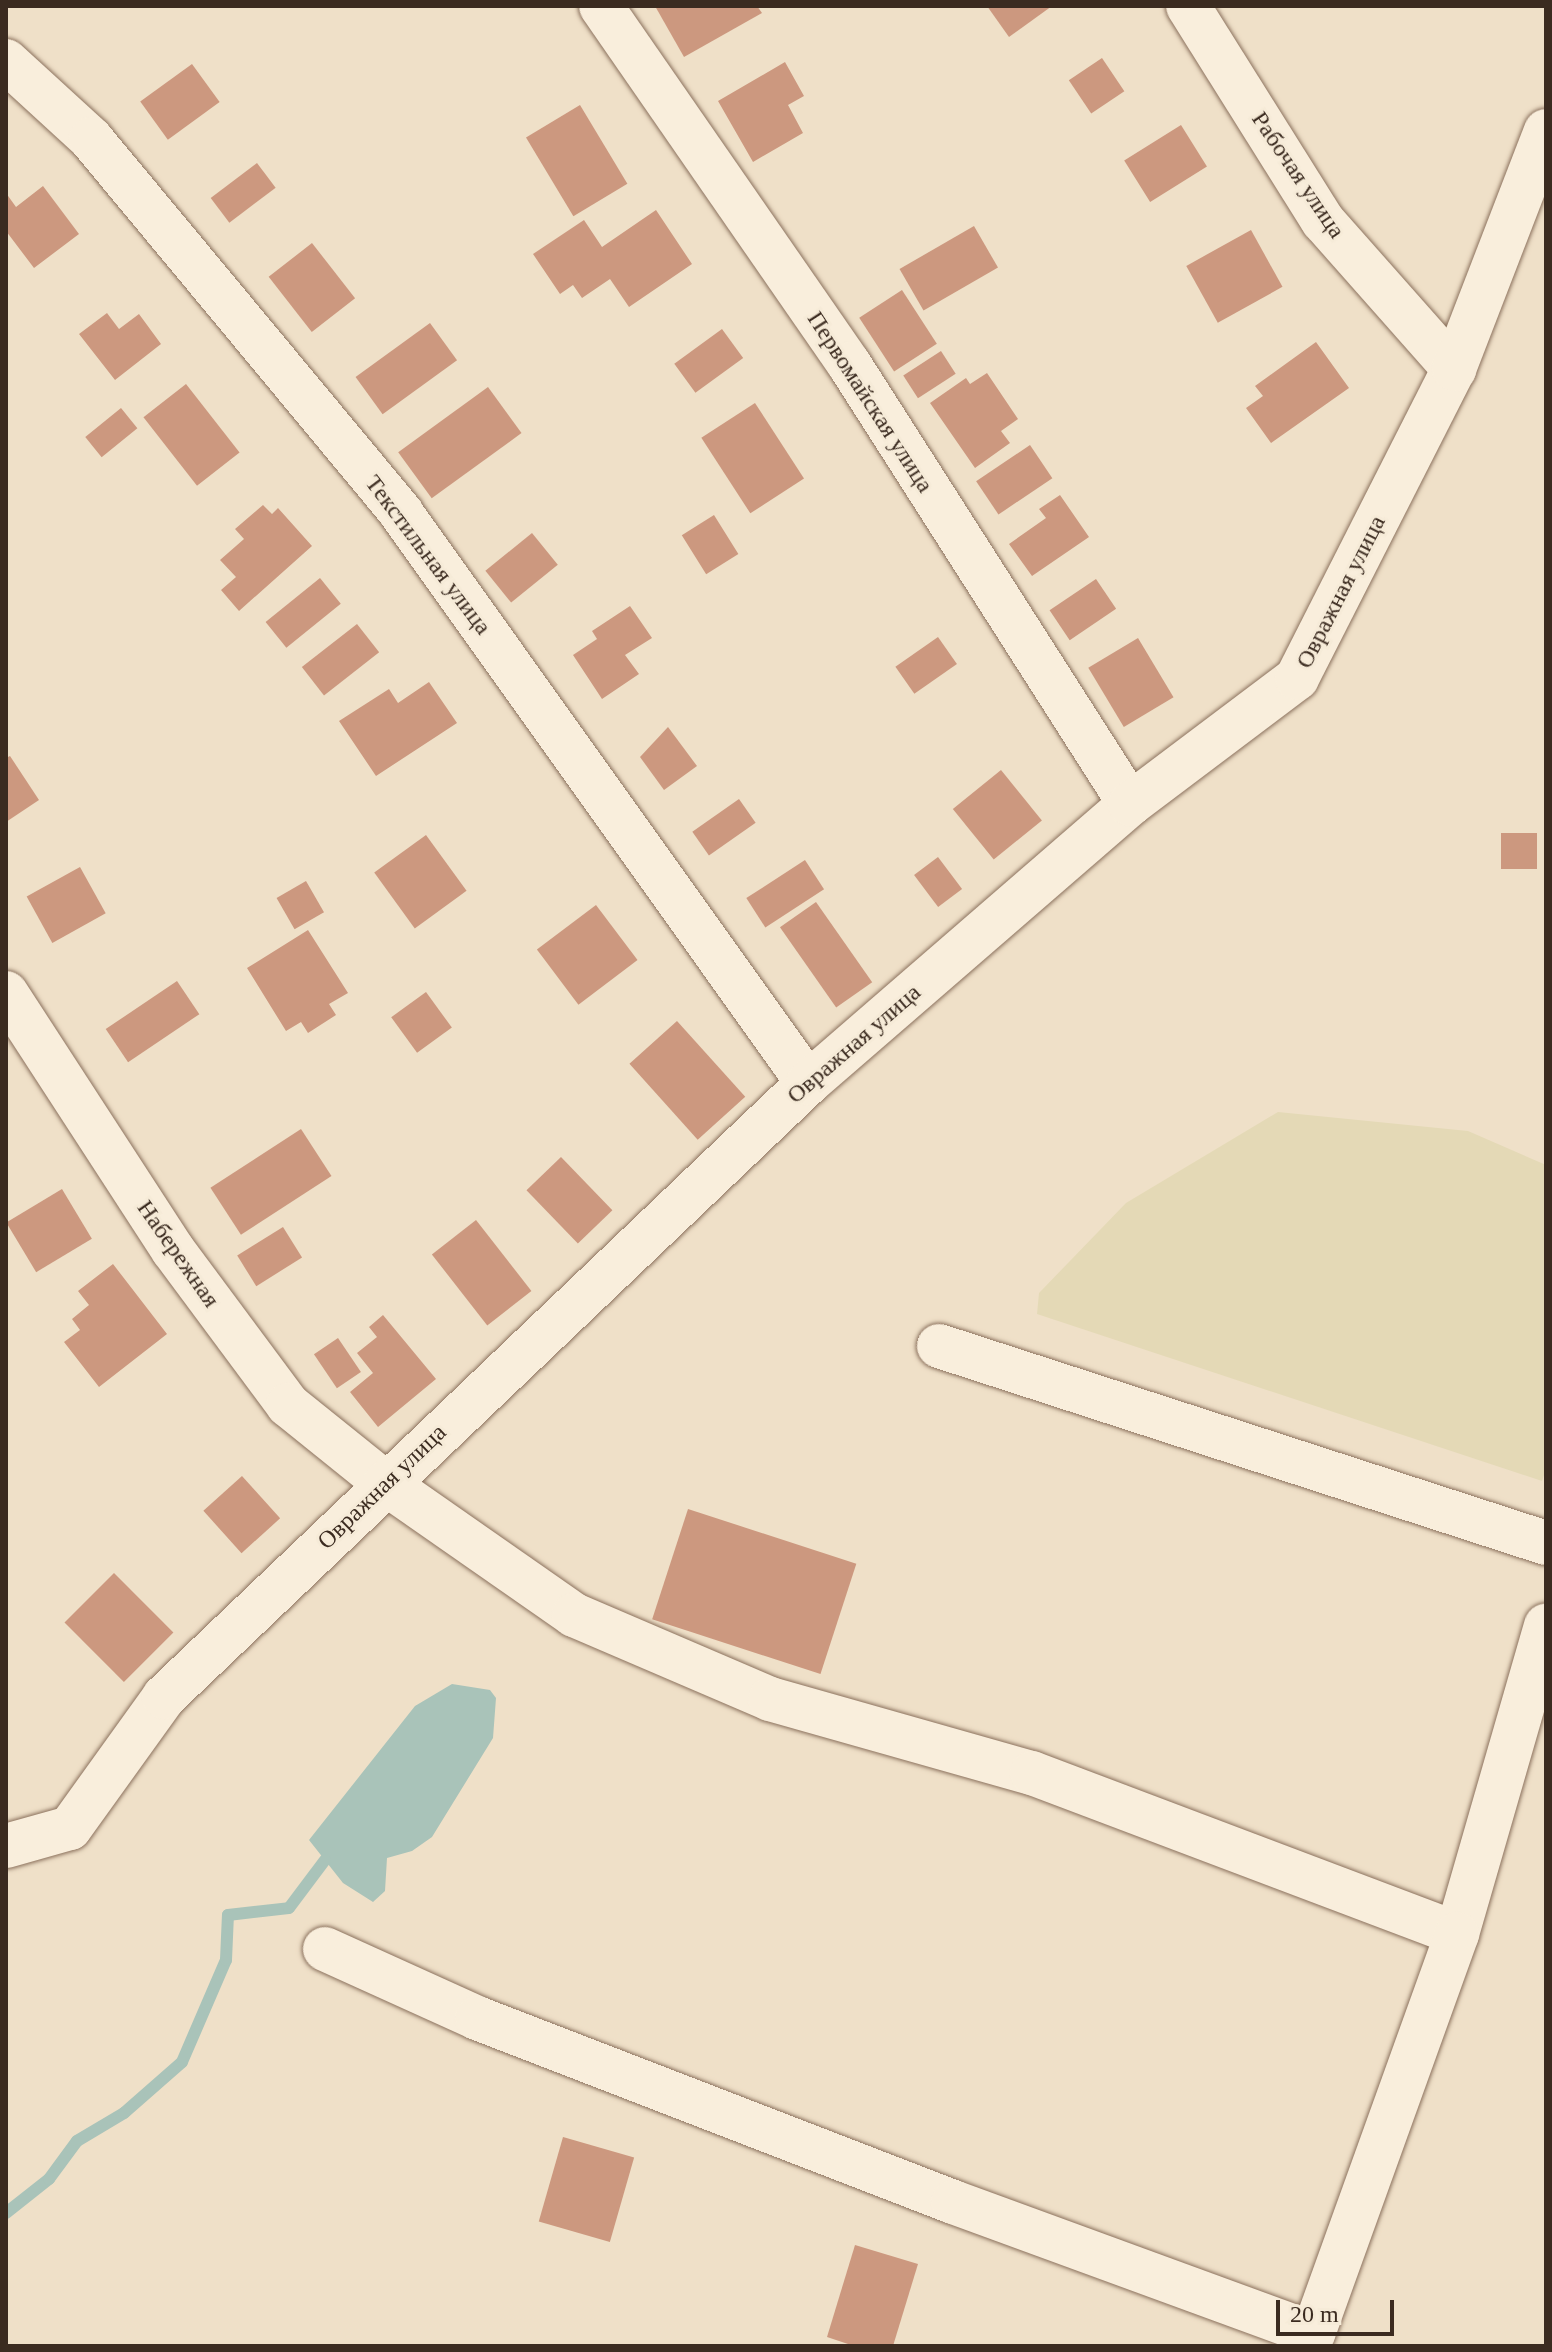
<!DOCTYPE html>
<html>
<head>
<meta charset="utf-8">
<style>
  body { margin:0 }
  #map { position:relative; width:1552px; height:2352px; overflow:hidden; background:#efe0c8; font-family:Georgia,serif }
  div>[style] { position:absolute }
  .farmland>* { inset:0; background:#e4d9b6 }
  .water>* { inset:0; background:#a9c3b9 }
  .stream>* { height:12px; margin:-6px; padding:0 6px; transform-origin:6px; border-radius:6px; background:#a9c3b9 }
  .building>* { inset:0; background:#cc987f; transform-origin:0 0 }
  .roads { filter:drop-shadow(0 0 2px #8b715d) drop-shadow(0 0 2px #8b715d) }
  .minor>* { height:44px; margin:-22px; padding:0 22px; transform-origin:22px; border-radius:22px; background:#f9eedc }
  span { translate:-50% -50%; white-space:nowrap; text-align:center; line-height:1.15; -webkit-text-stroke:6px #f6ebd8; paint-order:stroke }
  .street-label { font-size:24px; color:#3b2b20 }
  .frame { position:absolute; inset:0; border:8px solid #3b2b20; pointer-events:none }
  .scale { position:absolute; left:1276px; top:2300px; width:118px; height:36px; box-sizing:border-box; border:4px solid #3b2b20; border-top:0; padding-left:10px; font-size:24px; line-height:28px; white-space:nowrap; color:#3b2b20; -webkit-text-stroke:6px #f6ebd8; paint-order:stroke }
</style>
</head>
<body>
<div id="map">
  <div class="farmland">
    <i style="clip-path:polygon(1278px 1112px,1468px 1131px,1546px 1165px,1546px 1469px,1542px 1481px,1037px 1314px,1039px 1293px,1126px 1203px)"></i>
  </div>
  <div class="water">
    <i style="clip-path:polygon(452px 1684px,490px 1690px,496px 1698px,493px 1738px,432px 1837px,412px 1851px,387px 1858px,385px 1891px,373px 1902px,343px 1883px,309px 1840px,415px 1706px)"></i>
  </div>
  <div class="stream">
    <i style="left:6px;top:2213px;width:55px;rotate:-38.3deg"></i>
    <i style="left:49px;top:2179px;width:47px;rotate:-53.6deg"></i>
    <i style="left:77px;top:2141px;width:55px;rotate:-30.8deg"></i>
    <i style="left:124px;top:2113px;width:77px;rotate:-41.3deg"></i>
    <i style="left:182px;top:2062px;width:111px;rotate:-66.7deg"></i>
    <i style="left:226px;top:1960px;width:45px;rotate:-87.5deg"></i>
    <i style="left:228px;top:1915px;width:61px;rotate:-6.5deg"></i>
    <i style="left:289px;top:1908px;width:60px;rotate:-53.1deg"></i>
  </div>
  <div class="building">
    <i style="clip-path:polygon(655px 6px,757px 6px,762px 13px,684px 57px)"></i>
    <i style="clip-path:polygon(987px 6px,1052px 6px,1009px 37px)"></i>
    <i style="left:1102px;top:58px;width:40px;height:40px;rotate:56deg"></i>
    <i style="clip-path:polygon(785px 62px,804px 96px,788px 105px,803px 133px,753px 162px,718px 101px)"></i>
    <i style="left:192px;top:64px;width:47px;height:64px;rotate:54deg"></i>
    <i style="left:580px;top:105px;width:92px;height:63px;rotate:59deg"></i>
    <i style="left:1181px;top:125px;width:49px;height:67px;rotate:58deg"></i>
    <i style="left:257px;top:163px;width:31px;height:58px;rotate:53deg"></i>
    <i style="clip-path:polygon(43px 186px,79px 234px,34px 268px,6px 231px,6px 193px,16px 207px)"></i>
    <i style="clip-path:polygon(656px 210px,692px 264px,629px 307px,610px 279px,582px 298px,573px 285px,560px 294px,533px 254px,584px 220px,602px 247px)"></i>
    <i style="left:974px;top:226px;width:48px;height:86px;rotate:60deg"></i>
    <i style="left:1251px;top:230px;width:65px;height:74px;rotate:61deg"></i>
    <i style="left:312px;top:243px;width:70px;height:55px;rotate:52deg"></i>
    <i style="left:902px;top:290px;width:64px;height:51px;rotate:57deg"></i>
    <i style="clip-path:polygon(107px 313px,119px 329px,139px 314px,161px 344px,115px 380px,79px 334px)"></i>
    <i style="left:430px;top:323px;width:46px;height:92px;rotate:54deg"></i>
    <i style="left:722px;top:329px;width:36px;height:59px;rotate:54deg"></i>
    <i style="clip-path:polygon(1316px 342px,1349px 388px,1271px 443px,1246px 408px,1263px 396px,1255px 386px)"></i>
    <i style="left:941px;top:351px;width:27px;height:45px;rotate:57deg"></i>
    <i style="clip-path:polygon(987px 373px,1018px 419px,1001px 431px,1010px 443px,975px 468px,930px 403px,966px 378px,970px 384px)"></i>
    <i style="left:186px;top:384px;width:87px;height:54px;rotate:52deg"></i>
    <i style="left:488px;top:387px;width:57px;height:111px;rotate:54deg"></i>
    <i style="left:755px;top:403px;width:90px;height:64px;rotate:57deg"></i>
    <i style="left:121px;top:408px;width:26px;height:46px;rotate:51deg"></i>
    <i style="left:1030px;top:445px;width:40px;height:65px;rotate:56deg"></i>
    <i style="clip-path:polygon(1060px 495px,1089px 537px,1032px 576px,1009px 544px,1046px 518px,1039px 509px)"></i>
    <i style="clip-path:polygon(263px 505px,272px 514px,278px 508px,312px 546px,239px 611px,221px 590px,236px 577px,220px 560px,244px 539px,235px 529px)"></i>
    <i style="left:714px;top:515px;width:46px;height:38px;rotate:58deg"></i>
    <i style="left:532px;top:533px;width:41px;height:60px;rotate:51deg"></i>
    <i style="left:320px;top:578px;width:33px;height:70px;rotate:51deg"></i>
    <i style="left:1096px;top:579px;width:36px;height:56px;rotate:56deg"></i>
    <i style="clip-path:polygon(630px 606px,652px 638px,625px 655px,639px 674px,602px 699px,573px 655px,597px 639px,592px 631px)"></i>
    <i style="left:357px;top:624px;width:36px;height:70px;rotate:52deg"></i>
    <i style="left:938px;top:637px;width:33px;height:52px;rotate:55deg"></i>
    <i style="left:1138px;top:638px;width:69px;height:58px;rotate:59deg"></i>
    <i style="clip-path:polygon(429px 682px,457px 723px,376px 776px,339px 721px,389px 689px,398px 703px)"></i>
    <i style="clip-path:polygon(668px 727px,697px 766px,664px 790px,640px 757px)"></i>
    <i style="clip-path:polygon(10px 756px,39px 800px,6px 822px,6px 758px)"></i>
    <i style="left:1001px;top:770px;width:65px;height:62px;rotate:51deg"></i>
    <i style="left:739px;top:799px;width:29px;height:57px;rotate:55deg"></i>
    <i style="left:1501px;top:833px;width:36px;height:36px"></i>
    <i style="left:426px;top:835px;width:69px;height:64px;rotate:54deg"></i>
    <i style="left:938px;top:857px;width:40px;height:30px;rotate:53deg"></i>
    <i style="left:805px;top:860px;width:35px;height:70px;rotate:57deg"></i>
    <i style="left:80px;top:867px;width:53px;height:61px;rotate:61deg"></i>
    <i style="left:306px;top:881px;width:36px;height:34px;rotate:60deg"></i>
    <i style="left:816px;top:902px;width:98px;height:44px;rotate:55deg"></i>
    <i style="left:596px;top:905px;width:69px;height:74px;rotate:53deg"></i>
    <i style="clip-path:polygon(308px 930px,348px 993px,329px 1004px,336px 1015px,308px 1033px,301px 1022px,286px 1031px,247px 968px)"></i>
    <i style="left:177px;top:981px;width:40px;height:86px;rotate:56deg"></i>
    <i style="left:426px;top:992px;width:44px;height:43px;rotate:54deg"></i>
    <i style="left:677px;top:1021px;width:102px;height:64px;rotate:48deg"></i>
    <i style="left:301px;top:1129px;width:56px;height:108px;rotate:57deg"></i>
    <i style="left:561px;top:1157px;width:74px;height:48px;rotate:46deg"></i>
    <i style="left:62px;top:1189px;width:58px;height:65px;rotate:59deg"></i>
    <i style="left:476px;top:1220px;width:90px;height:56px;rotate:52deg"></i>
    <i style="left:283px;top:1227px;width:36px;height:54px;rotate:58deg"></i>
    <i style="clip-path:polygon(113px 1264px,167px 1334px,99px 1387px,64px 1342px,80px 1330px,72px 1319px,89px 1305px,78px 1291px)"></i>
    <i style="clip-path:polygon(383px 1315px,436px 1379px,378px 1427px,350px 1392px,373px 1373px,357px 1353px,377px 1337px,369px 1327px)"></i>
    <i style="left:338px;top:1338px;width:41px;height:29px;rotate:56deg"></i>
    <i style="left:242px;top:1476px;width:57px;height:52px;rotate:48deg"></i>
    <i style="left:688px;top:1509px;width:177px;height:116px;rotate:18deg"></i>
    <i style="left:114px;top:1573px;width:84px;height:70px;rotate:45deg"></i>
    <i style="left:563px;top:2137px;width:74px;height:88px;rotate:16deg"></i>
    <i style="clip-path:polygon(855px 2245px,918px 2264px,893px 2346px,854px 2346px,827px 2337px)"></i>
  </div>
  <div class="roads">
    <div class="minor">
      <i style="left:601px;top:6px;width:436px;rotate:55.3deg"></i>
      <i style="left:849px;top:364px;width:522px;rotate:57.44deg"></i>
      <i style="left:1188px;top:6px;width:254px;rotate:57.9deg"></i>
      <i style="left:1323px;top:221px;width:198px;rotate:48.5deg"></i>
      <i style="left:6px;top:61px;width:115px;rotate:42.5deg"></i>
      <i style="left:91px;top:139px;width:486px;rotate:50.3deg"></i>
      <i style="left:401px;top:513px;width:700px;rotate:54.47deg"></i>
      <i style="left:6px;top:993px;width:306px;rotate:57deg"></i>
      <i style="left:173px;top:1250px;width:193px;rotate:53.4deg"></i>
      <i style="left:288px;top:1405px;width:124px;rotate:38.8deg"></i>
      <i style="left:385px;top:1483px;width:231px;rotate:34.9deg"></i>
      <i style="left:574px;top:1615px;width:213px;rotate:23.2deg"></i>
      <i style="left:770px;top:1699px;width:272px;rotate:15.8deg"></i>
      <i style="left:1032px;top:1773px;width:454px;rotate:20.7deg"></i>
      <i style="left:1457px;top:1934px;width:321px;rotate:-73.9deg"></i>
      <i style="left:939px;top:1346px;width:638px;rotate:17.98deg"></i>
      <i style="left:6px;top:1846px;width:66px;rotate:-15.7deg"></i>
      <i style="left:70px;top:1828px;width:161px;rotate:-54.3deg"></i>
      <i style="left:164px;top:1697px;width:890px;rotate:-43.63deg"></i>
      <i style="left:808px;top:1083px;width:426px;rotate:-40.9deg"></i>
      <i style="left:1130px;top:804px;width:209px;rotate:-37deg"></i>
      <i style="left:1297px;top:678px;width:347px;rotate:-63.1deg"></i>
      <i style="left:1454px;top:369px;width:255px;rotate:-68.9deg"></i>
      <i style="left:325px;top:1949px;width:167px;rotate:24.4deg"></i>
      <i style="left:477px;top:2018px;width:510px;rotate:21.13deg"></i>
      <i style="left:953px;top:2202px;width:383px;rotate:20.1deg"></i>
      <i style="left:1313px;top:2334px;width:425px;rotate:-70.2deg"></i>
    </div>
  </div>
  <div class="street-label">
    <span style="left:1298px;top:175px;rotate:56deg">Рабочая улица</span>
    <span style="left:870px;top:402px;rotate:57deg">Первомайская улица</span>
    <span style="left:428px;top:555px;rotate:53deg">Текстильная улица</span>
    <span style="left:1341px;top:592px;rotate:-63deg">Овражная улица</span>
    <span style="left:854px;top:1044px;rotate:-41deg">Овражная улица</span>
    <span style="left:178px;top:1254px;rotate:55deg">Набережная</span>
    <span style="left:382px;top:1487px;rotate:-44deg">Овражная улица</span>
  </div>
  <div class="frame"></div>
  <div class="scale">20 m</div>
</div>
</body>
</html>
